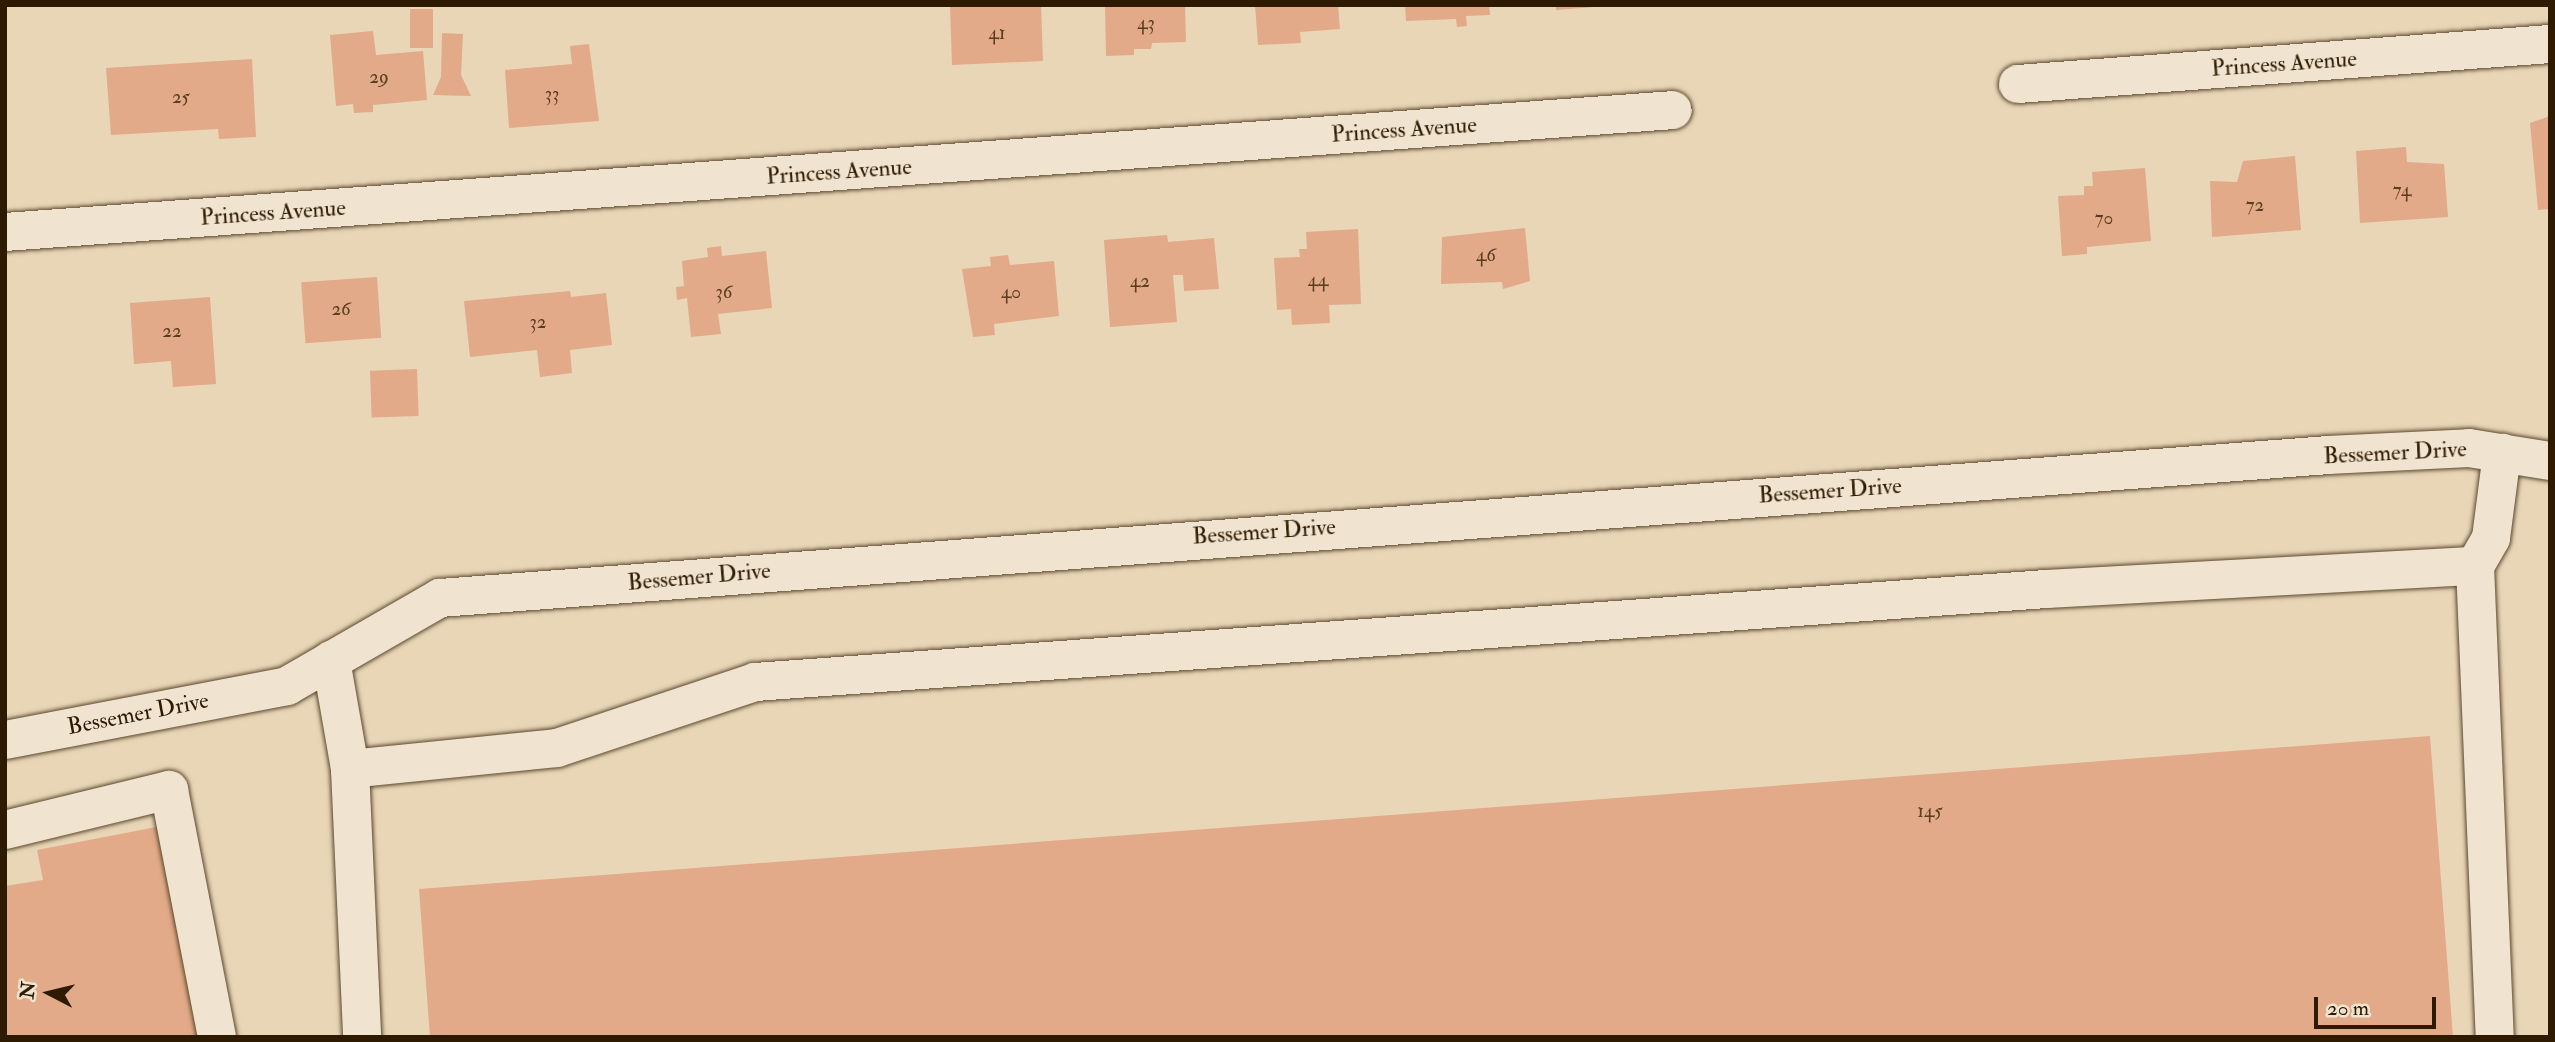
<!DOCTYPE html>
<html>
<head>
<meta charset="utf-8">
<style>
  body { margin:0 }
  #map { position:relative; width:2555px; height:1042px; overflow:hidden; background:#e8d6b7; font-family:"IM FELL Double Pica",serif }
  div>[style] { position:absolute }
  .building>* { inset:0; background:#e2aa88; transform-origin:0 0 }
  .roads { filter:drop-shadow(0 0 2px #5c492e) drop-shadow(0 0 2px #5c492e) }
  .minor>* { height:38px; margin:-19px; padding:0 19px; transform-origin:19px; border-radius:19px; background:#f0e4d0 }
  span { translate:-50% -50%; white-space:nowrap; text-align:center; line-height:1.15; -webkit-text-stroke:5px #f0e4d0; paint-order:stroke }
  .number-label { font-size:19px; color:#5b3e22 }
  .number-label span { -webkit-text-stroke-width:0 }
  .street-label { font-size:23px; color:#2e1a00 }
  .frame { position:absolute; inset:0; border:7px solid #2e1a00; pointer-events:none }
  .north { position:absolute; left:14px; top:958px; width:70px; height:70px; -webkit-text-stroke:5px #f0e4d0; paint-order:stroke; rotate:277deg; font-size:19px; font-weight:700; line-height:28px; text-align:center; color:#2e1a00 }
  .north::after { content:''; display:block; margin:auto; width:24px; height:32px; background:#2e1a00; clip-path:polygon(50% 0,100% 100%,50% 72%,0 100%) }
  .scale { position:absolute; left:2314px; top:997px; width:122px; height:32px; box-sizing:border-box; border:4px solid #2e1a00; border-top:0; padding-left:9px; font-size:21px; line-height:24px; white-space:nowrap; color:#2e1a00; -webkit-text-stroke:5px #f0e4d0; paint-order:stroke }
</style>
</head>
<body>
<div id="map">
  <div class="building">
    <i style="clip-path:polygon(966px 5px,1041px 5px,1043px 61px,952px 65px,950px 6px)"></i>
    <i style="clip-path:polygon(1185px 5px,1186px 42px,1152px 43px,1151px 49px,1134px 49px,1134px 55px,1106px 56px,1105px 6px)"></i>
    <i style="clip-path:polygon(1255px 5px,1338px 5px,1340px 29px,1300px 32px,1301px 43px,1258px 45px)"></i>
    <i style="clip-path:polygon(1405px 5px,1489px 5px,1490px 15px,1466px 16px,1467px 26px,1457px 27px,1456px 19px,1406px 21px)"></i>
    <i style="clip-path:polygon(1556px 5px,1594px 5px,1594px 7px,1556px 10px)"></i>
    <i style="left:433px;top:9px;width:39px;height:23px;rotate:90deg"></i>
    <i style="clip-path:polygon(373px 31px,376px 55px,423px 51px,427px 100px,373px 105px,373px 112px,354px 113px,353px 104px,336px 106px,330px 35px)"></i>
    <i style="clip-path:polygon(442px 33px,463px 34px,461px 75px,471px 96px,433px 95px,441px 77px)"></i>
    <i style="clip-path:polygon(589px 44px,599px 121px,509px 128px,505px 70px,572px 64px,570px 46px)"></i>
    <i style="clip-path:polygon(252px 59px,256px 137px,219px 139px,218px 129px,111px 135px,106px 68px)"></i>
    <i style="clip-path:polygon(2550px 116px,2550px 209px,2538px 210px,2530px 123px)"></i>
    <i style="clip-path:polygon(2406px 147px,2407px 162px,2444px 164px,2448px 217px,2360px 223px,2356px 151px)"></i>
    <i style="clip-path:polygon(2295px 156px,2301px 230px,2212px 237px,2210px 181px,2237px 182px,2243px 161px)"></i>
    <i style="clip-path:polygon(2145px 168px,2151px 241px,2087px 247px,2087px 254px,2062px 256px,2058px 196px,2084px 195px,2084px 186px,2093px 186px,2092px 172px)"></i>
    <i style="clip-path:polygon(1525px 228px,1530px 281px,1503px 289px,1502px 282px,1441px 284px,1442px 237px)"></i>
    <i style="clip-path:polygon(1358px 229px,1361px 304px,1329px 305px,1330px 323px,1292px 325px,1291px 309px,1277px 310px,1274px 258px,1300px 257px,1299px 249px,1307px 249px,1306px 232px)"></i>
    <i style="clip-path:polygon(1167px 235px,1168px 242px,1214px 238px,1219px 289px,1184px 291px,1183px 275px,1173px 275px,1177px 322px,1110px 327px,1104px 240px)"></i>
    <i style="clip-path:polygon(721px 246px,722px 256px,766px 251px,772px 308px,718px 314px,721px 334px,691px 337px,687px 298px,677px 300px,676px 287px,684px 286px,682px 261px,708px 257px,707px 248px)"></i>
    <i style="clip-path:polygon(1008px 255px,1010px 265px,1054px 261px,1059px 316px,994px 324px,995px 335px,973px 337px,962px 269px,991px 266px,990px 257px)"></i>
    <i style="left:377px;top:277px;width:61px;height:76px;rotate:86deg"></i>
    <i style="clip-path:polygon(570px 291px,571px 297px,606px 293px,612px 345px,570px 350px,572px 373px,540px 377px,537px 350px,470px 357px,464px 301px)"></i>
    <i style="clip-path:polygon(210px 297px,216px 384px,173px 387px,171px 361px,134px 364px,130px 303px)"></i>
    <i style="left:417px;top:369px;width:47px;height:47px;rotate:88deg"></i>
    <i style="clip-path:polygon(2430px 736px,2453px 1037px,430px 1037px,419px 889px)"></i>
    <i style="clip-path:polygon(172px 824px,208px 1037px,5px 1037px,5px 886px,43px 880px,37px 850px)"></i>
  </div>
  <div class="roads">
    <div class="minor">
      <i style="left:2018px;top:84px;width:534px;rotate:-4.3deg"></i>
      <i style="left:5px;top:232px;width:1672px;rotate:-4.18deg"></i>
      <i style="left:2475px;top:566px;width:471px;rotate:87.6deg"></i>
      <i style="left:331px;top:660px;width:111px;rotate:80.1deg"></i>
      <i style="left:350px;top:769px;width:208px;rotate:-5.8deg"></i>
      <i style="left:557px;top:748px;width:209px;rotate:-18.4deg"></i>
      <i style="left:755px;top:682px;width:1295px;rotate:-4.12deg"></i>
      <i style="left:2047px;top:589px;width:429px;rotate:-3.1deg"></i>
      <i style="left:2475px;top:566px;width:32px;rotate:-60deg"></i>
      <i style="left:2491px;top:538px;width:86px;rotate:-82.6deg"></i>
      <i style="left:5px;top:740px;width:287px;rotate:-10.8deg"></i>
      <i style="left:287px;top:686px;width:177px;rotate:-29.9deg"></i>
      <i style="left:440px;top:598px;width:1893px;rotate:-4.33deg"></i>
      <i style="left:2328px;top:455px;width:141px;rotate:-2.8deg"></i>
      <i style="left:2469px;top:448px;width:82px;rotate:9.1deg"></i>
      <i style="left:350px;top:769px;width:268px;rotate:87.4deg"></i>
      <i style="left:5px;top:830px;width:169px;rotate:-13.7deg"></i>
      <i style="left:169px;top:790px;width:252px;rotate:79deg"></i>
    </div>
  </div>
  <div class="number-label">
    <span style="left:1146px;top:24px">43</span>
    <span style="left:997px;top:34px">41</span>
    <span style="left:379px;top:78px">29</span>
    <span style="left:552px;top:95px">33</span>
    <span style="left:181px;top:98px">25</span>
    <span style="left:2402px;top:191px">74</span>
    <span style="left:2255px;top:206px">72</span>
    <span style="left:2104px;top:219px">70</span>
    <span style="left:1486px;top:256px">46</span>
    <span style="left:1318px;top:281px">44</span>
    <span style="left:1140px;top:282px">42</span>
    <span style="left:724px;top:293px">36</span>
    <span style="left:1011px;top:293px">40</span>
    <span style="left:341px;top:310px">26</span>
    <span style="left:538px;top:323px">32</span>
    <span style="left:172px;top:332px">22</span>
    <span style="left:1930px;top:812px">145</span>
  </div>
  <div class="street-label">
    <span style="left:2284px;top:64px;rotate:-4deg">Princess Avenue</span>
    <span style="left:1404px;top:130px;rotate:-4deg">Princess Avenue</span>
    <span style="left:839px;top:172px;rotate:-4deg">Princess Avenue</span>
    <span style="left:273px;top:213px;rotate:-4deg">Princess Avenue</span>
    <span style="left:2395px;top:453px;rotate:-3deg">Bessemer Drive</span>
    <span style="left:1830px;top:491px;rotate:-4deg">Bessemer Drive</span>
    <span style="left:1264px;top:532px;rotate:-4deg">Bessemer Drive</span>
    <span style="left:699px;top:577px;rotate:-5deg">Bessemer Drive</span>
    <span style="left:138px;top:714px;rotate:-11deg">Bessemer Drive</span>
  </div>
  <div class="frame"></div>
  <div class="north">N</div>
  <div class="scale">20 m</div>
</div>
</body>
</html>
